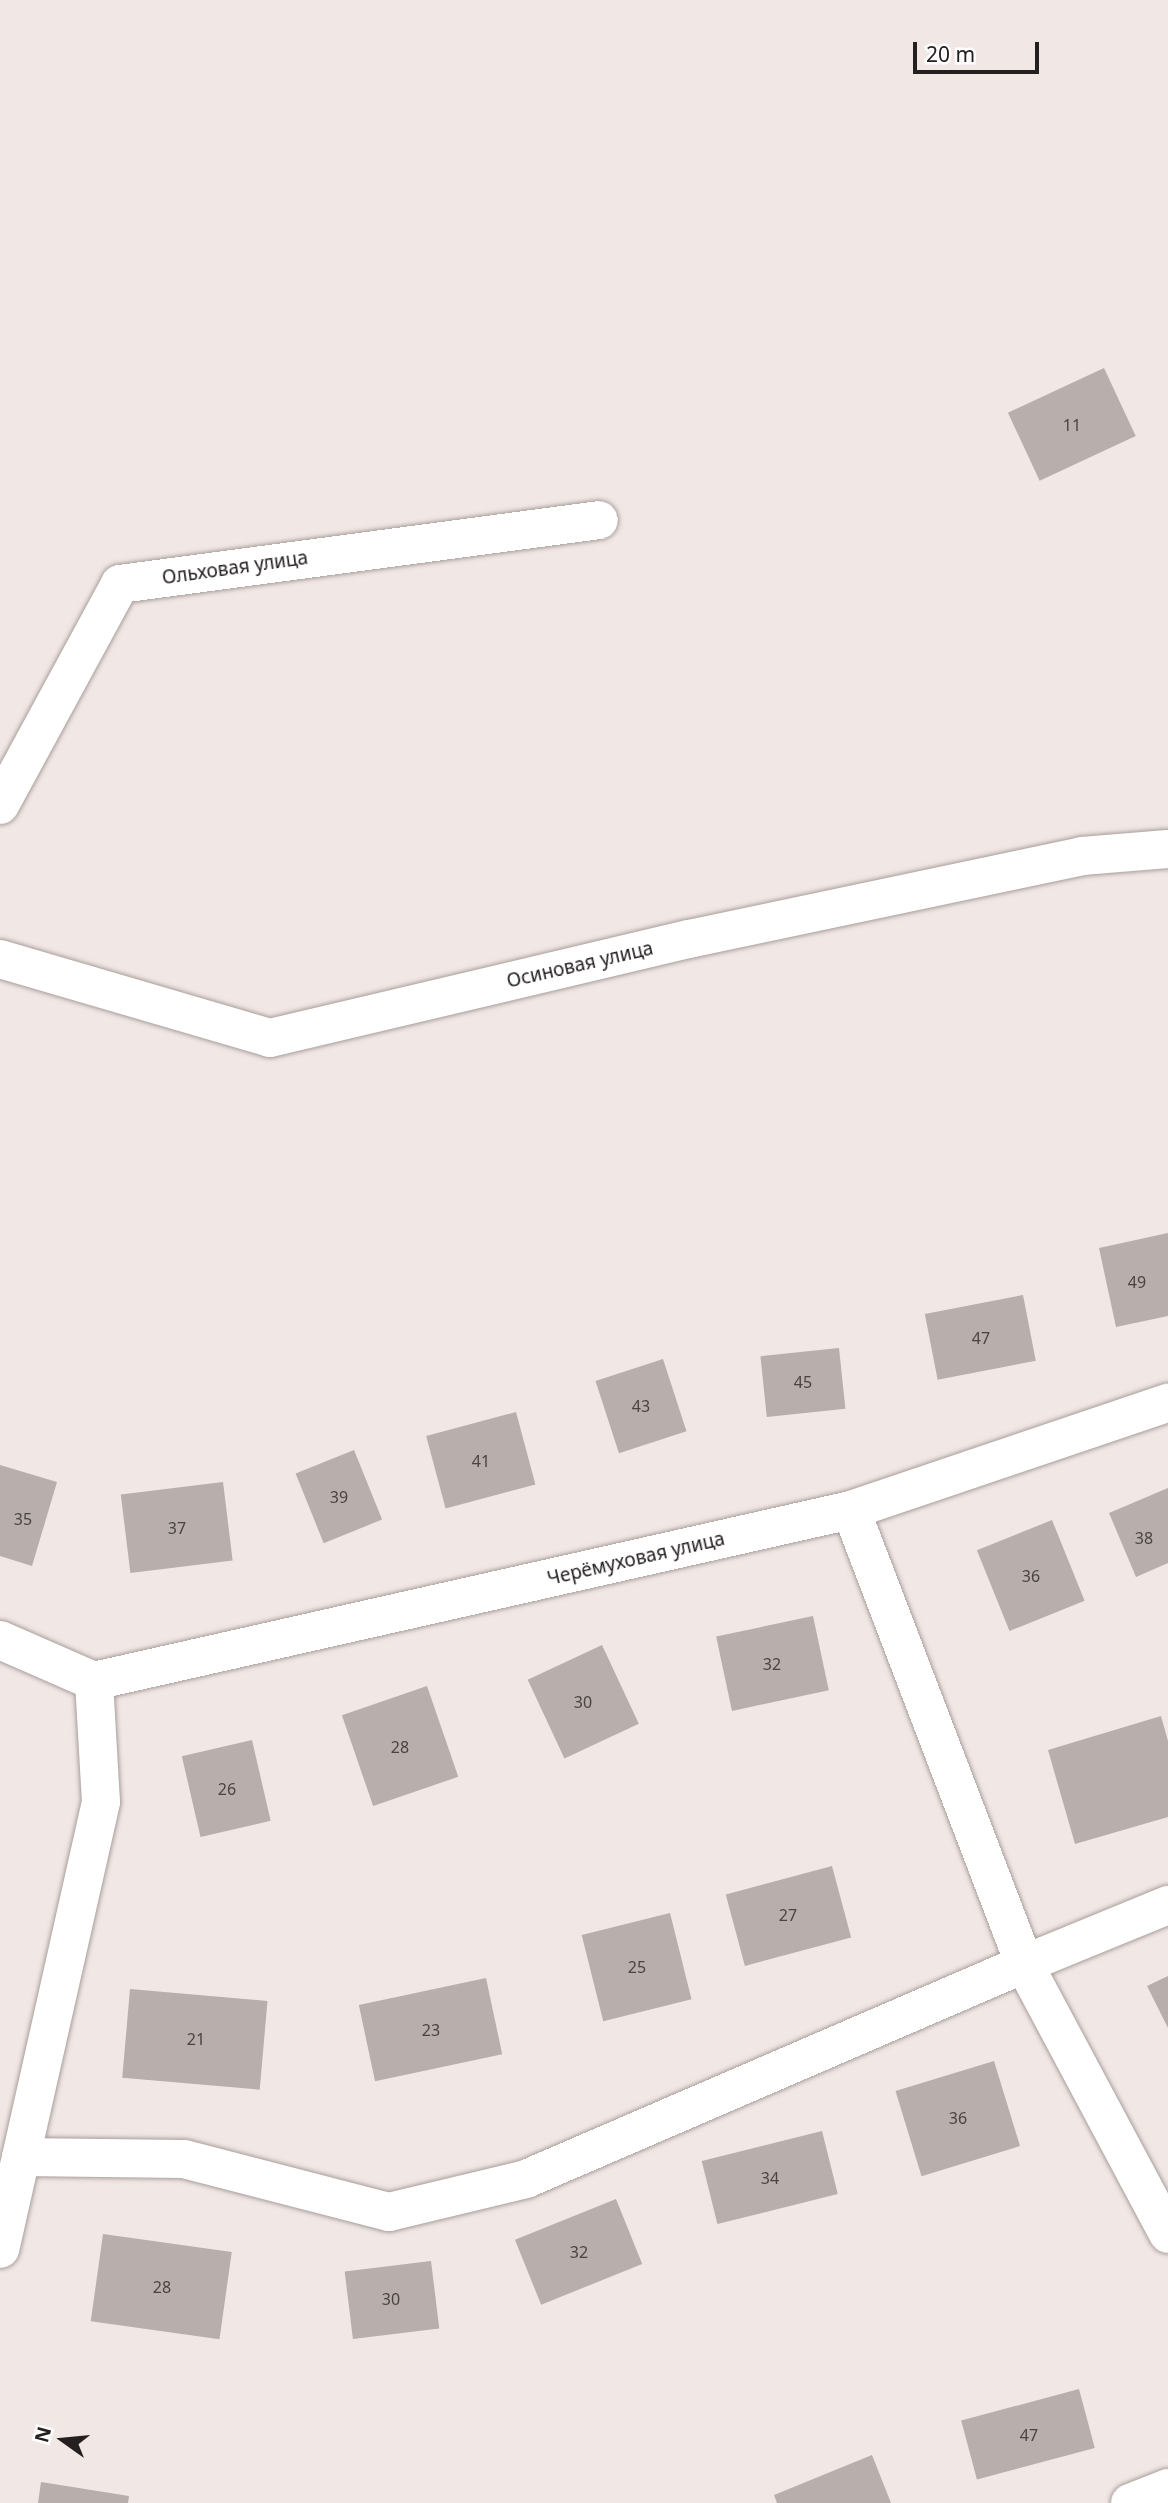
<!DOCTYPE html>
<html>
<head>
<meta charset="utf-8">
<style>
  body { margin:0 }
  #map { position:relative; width:1168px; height:2503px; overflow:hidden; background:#f1e7e4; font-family:"Noto Sans",sans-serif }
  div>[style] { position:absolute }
  .building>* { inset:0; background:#b8aeac; transform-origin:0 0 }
  .roads { filter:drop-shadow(0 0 2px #a89e9b) drop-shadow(0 0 2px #a89e9b) }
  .minor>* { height:38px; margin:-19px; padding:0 19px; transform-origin:19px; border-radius:19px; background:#fff }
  span { translate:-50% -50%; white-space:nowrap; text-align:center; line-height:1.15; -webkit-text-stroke:6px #fff; paint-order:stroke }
  .number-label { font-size:16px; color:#494442 }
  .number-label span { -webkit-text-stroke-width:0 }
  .street-label { font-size:19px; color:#24201f }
  .north { position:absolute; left:28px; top:2405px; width:70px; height:70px; -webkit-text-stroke:5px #fff; paint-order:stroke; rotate:285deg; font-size:19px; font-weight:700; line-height:28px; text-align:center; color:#24201f }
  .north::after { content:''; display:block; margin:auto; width:24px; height:32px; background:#24201f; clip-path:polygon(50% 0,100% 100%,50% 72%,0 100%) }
  .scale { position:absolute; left:913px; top:42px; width:126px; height:32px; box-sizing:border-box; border:4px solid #24201f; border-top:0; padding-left:9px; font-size:21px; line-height:24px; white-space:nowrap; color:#24201f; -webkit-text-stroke:5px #fff; paint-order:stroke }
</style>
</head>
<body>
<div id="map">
  <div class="building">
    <i style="left:1104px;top:368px;width:75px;height:106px;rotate:65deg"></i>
    <i style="clip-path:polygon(1168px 1233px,1168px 1316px,1116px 1327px,1099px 1248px)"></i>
    <i style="left:1023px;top:1295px;width:67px;height:100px;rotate:79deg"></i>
    <i style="left:839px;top:1348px;width:61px;height:79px;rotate:84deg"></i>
    <i style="left:663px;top:1359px;width:76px;height:71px;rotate:72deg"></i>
    <i style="left:516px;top:1412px;width:75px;height:93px;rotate:75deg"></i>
    <i style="left:354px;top:1450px;width:75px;height:63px;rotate:68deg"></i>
    <i style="clip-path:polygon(0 1465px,57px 1482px,32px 1566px,0 1556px)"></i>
    <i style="left:223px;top:1482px;width:79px;height:103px;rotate:83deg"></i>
    <i style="clip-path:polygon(1168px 1488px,1168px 1563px,1136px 1577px,1109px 1513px)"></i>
    <i style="left:1052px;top:1520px;width:87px;height:81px;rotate:68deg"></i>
    <i style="left:813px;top:1616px;width:76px;height:99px;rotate:78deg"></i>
    <i style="left:602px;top:1645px;width:87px;height:82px;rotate:65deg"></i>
    <i style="left:427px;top:1686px;width:96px;height:90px;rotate:71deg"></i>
    <i style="clip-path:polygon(1161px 1716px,1168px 1741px,1168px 1817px,1075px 1844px,1048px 1750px)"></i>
    <i style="left:252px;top:1740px;width:83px;height:72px;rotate:77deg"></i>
    <i style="left:832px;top:1866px;width:74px;height:110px;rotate:75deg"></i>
    <i style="left:670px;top:1913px;width:89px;height:91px;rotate:76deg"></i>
    <i style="clip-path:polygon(1168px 1976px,1168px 2028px,1147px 1986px)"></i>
    <i style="left:486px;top:1978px;width:78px;height:130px;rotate:78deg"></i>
    <i style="left:130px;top:1989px;width:138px;height:89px;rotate:5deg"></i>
    <i style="left:994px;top:2061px;width:89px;height:103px;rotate:73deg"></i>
    <i style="left:822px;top:2131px;width:65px;height:124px;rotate:76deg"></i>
    <i style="left:616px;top:2199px;width:70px;height:109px;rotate:68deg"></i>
    <i style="left:103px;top:2234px;width:130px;height:88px;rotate:8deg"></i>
    <i style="left:431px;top:2261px;width:68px;height:87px;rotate:83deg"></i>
    <i style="left:1079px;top:2389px;width:61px;height:122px;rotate:75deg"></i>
    <i style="clip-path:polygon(872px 2455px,891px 2503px,777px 2503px,774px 2495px)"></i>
    <i style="clip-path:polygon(41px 2482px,129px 2496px,128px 2503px,38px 2503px)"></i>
  </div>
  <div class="roads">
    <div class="minor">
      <i style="left:0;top:805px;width:251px;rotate:-61.5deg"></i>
      <i style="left:120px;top:584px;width:483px;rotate:-7.6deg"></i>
      <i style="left:0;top:959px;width:281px;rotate:16.3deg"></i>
      <i style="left:270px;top:1038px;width:431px;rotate:-13.3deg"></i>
      <i style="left:689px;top:939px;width:402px;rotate:-11.9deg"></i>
      <i style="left:1082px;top:856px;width:86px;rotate:-4.7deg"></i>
      <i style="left:851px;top:1510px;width:486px;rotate:69.1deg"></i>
      <i style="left:1024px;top:1964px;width:156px;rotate:-22.3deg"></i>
      <i style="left:0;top:1640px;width:103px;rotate:23.6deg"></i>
      <i style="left:94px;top:1681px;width:121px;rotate:86.7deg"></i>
      <i style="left:101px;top:1802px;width:458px;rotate:102.7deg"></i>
      <i style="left:94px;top:1681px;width:776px;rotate:-12.73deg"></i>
      <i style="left:851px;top:1510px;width:335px;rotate:-18.7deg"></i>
      <i style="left:21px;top:2157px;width:163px;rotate:0.7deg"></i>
      <i style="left:184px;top:2159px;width:212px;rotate:14.5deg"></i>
      <i style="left:389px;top:2212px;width:141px;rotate:-13.5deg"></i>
      <i style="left:526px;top:2179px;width:542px;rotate:-23.35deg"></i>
      <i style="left:1024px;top:1964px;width:306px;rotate:61.9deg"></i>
      <i style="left:1130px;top:2503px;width:41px;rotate:-21.5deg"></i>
    </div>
  </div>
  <div class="number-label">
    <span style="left:1072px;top:425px">11</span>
    <span style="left:1137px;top:1282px">49</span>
    <span style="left:981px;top:1338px">47</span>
    <span style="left:803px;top:1382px">45</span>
    <span style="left:641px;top:1406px">43</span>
    <span style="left:481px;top:1461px">41</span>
    <span style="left:339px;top:1497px">39</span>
    <span style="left:23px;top:1519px">35</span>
    <span style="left:177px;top:1528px">37</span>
    <span style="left:1144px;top:1538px">38</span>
    <span style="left:1031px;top:1576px">36</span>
    <span style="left:772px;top:1664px">32</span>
    <span style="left:583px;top:1702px">30</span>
    <span style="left:400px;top:1747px">28</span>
    <span style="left:227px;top:1789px">26</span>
    <span style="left:788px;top:1915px">27</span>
    <span style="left:637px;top:1967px">25</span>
    <span style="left:431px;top:2030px">23</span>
    <span style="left:196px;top:2039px">21</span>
    <span style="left:958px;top:2118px">36</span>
    <span style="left:770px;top:2178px">34</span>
    <span style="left:579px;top:2252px">32</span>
    <span style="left:162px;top:2287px">28</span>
    <span style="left:391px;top:2299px">30</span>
    <span style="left:1029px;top:2435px">47</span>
  </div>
  <div class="street-label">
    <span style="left:235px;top:568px;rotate:-8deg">Ольховая улица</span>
    <span style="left:580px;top:965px;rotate:-13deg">Осиновая улица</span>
    <span style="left:636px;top:1559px;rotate:-13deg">Черёмуховая улица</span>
  </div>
  <div class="north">N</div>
  <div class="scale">20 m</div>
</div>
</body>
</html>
